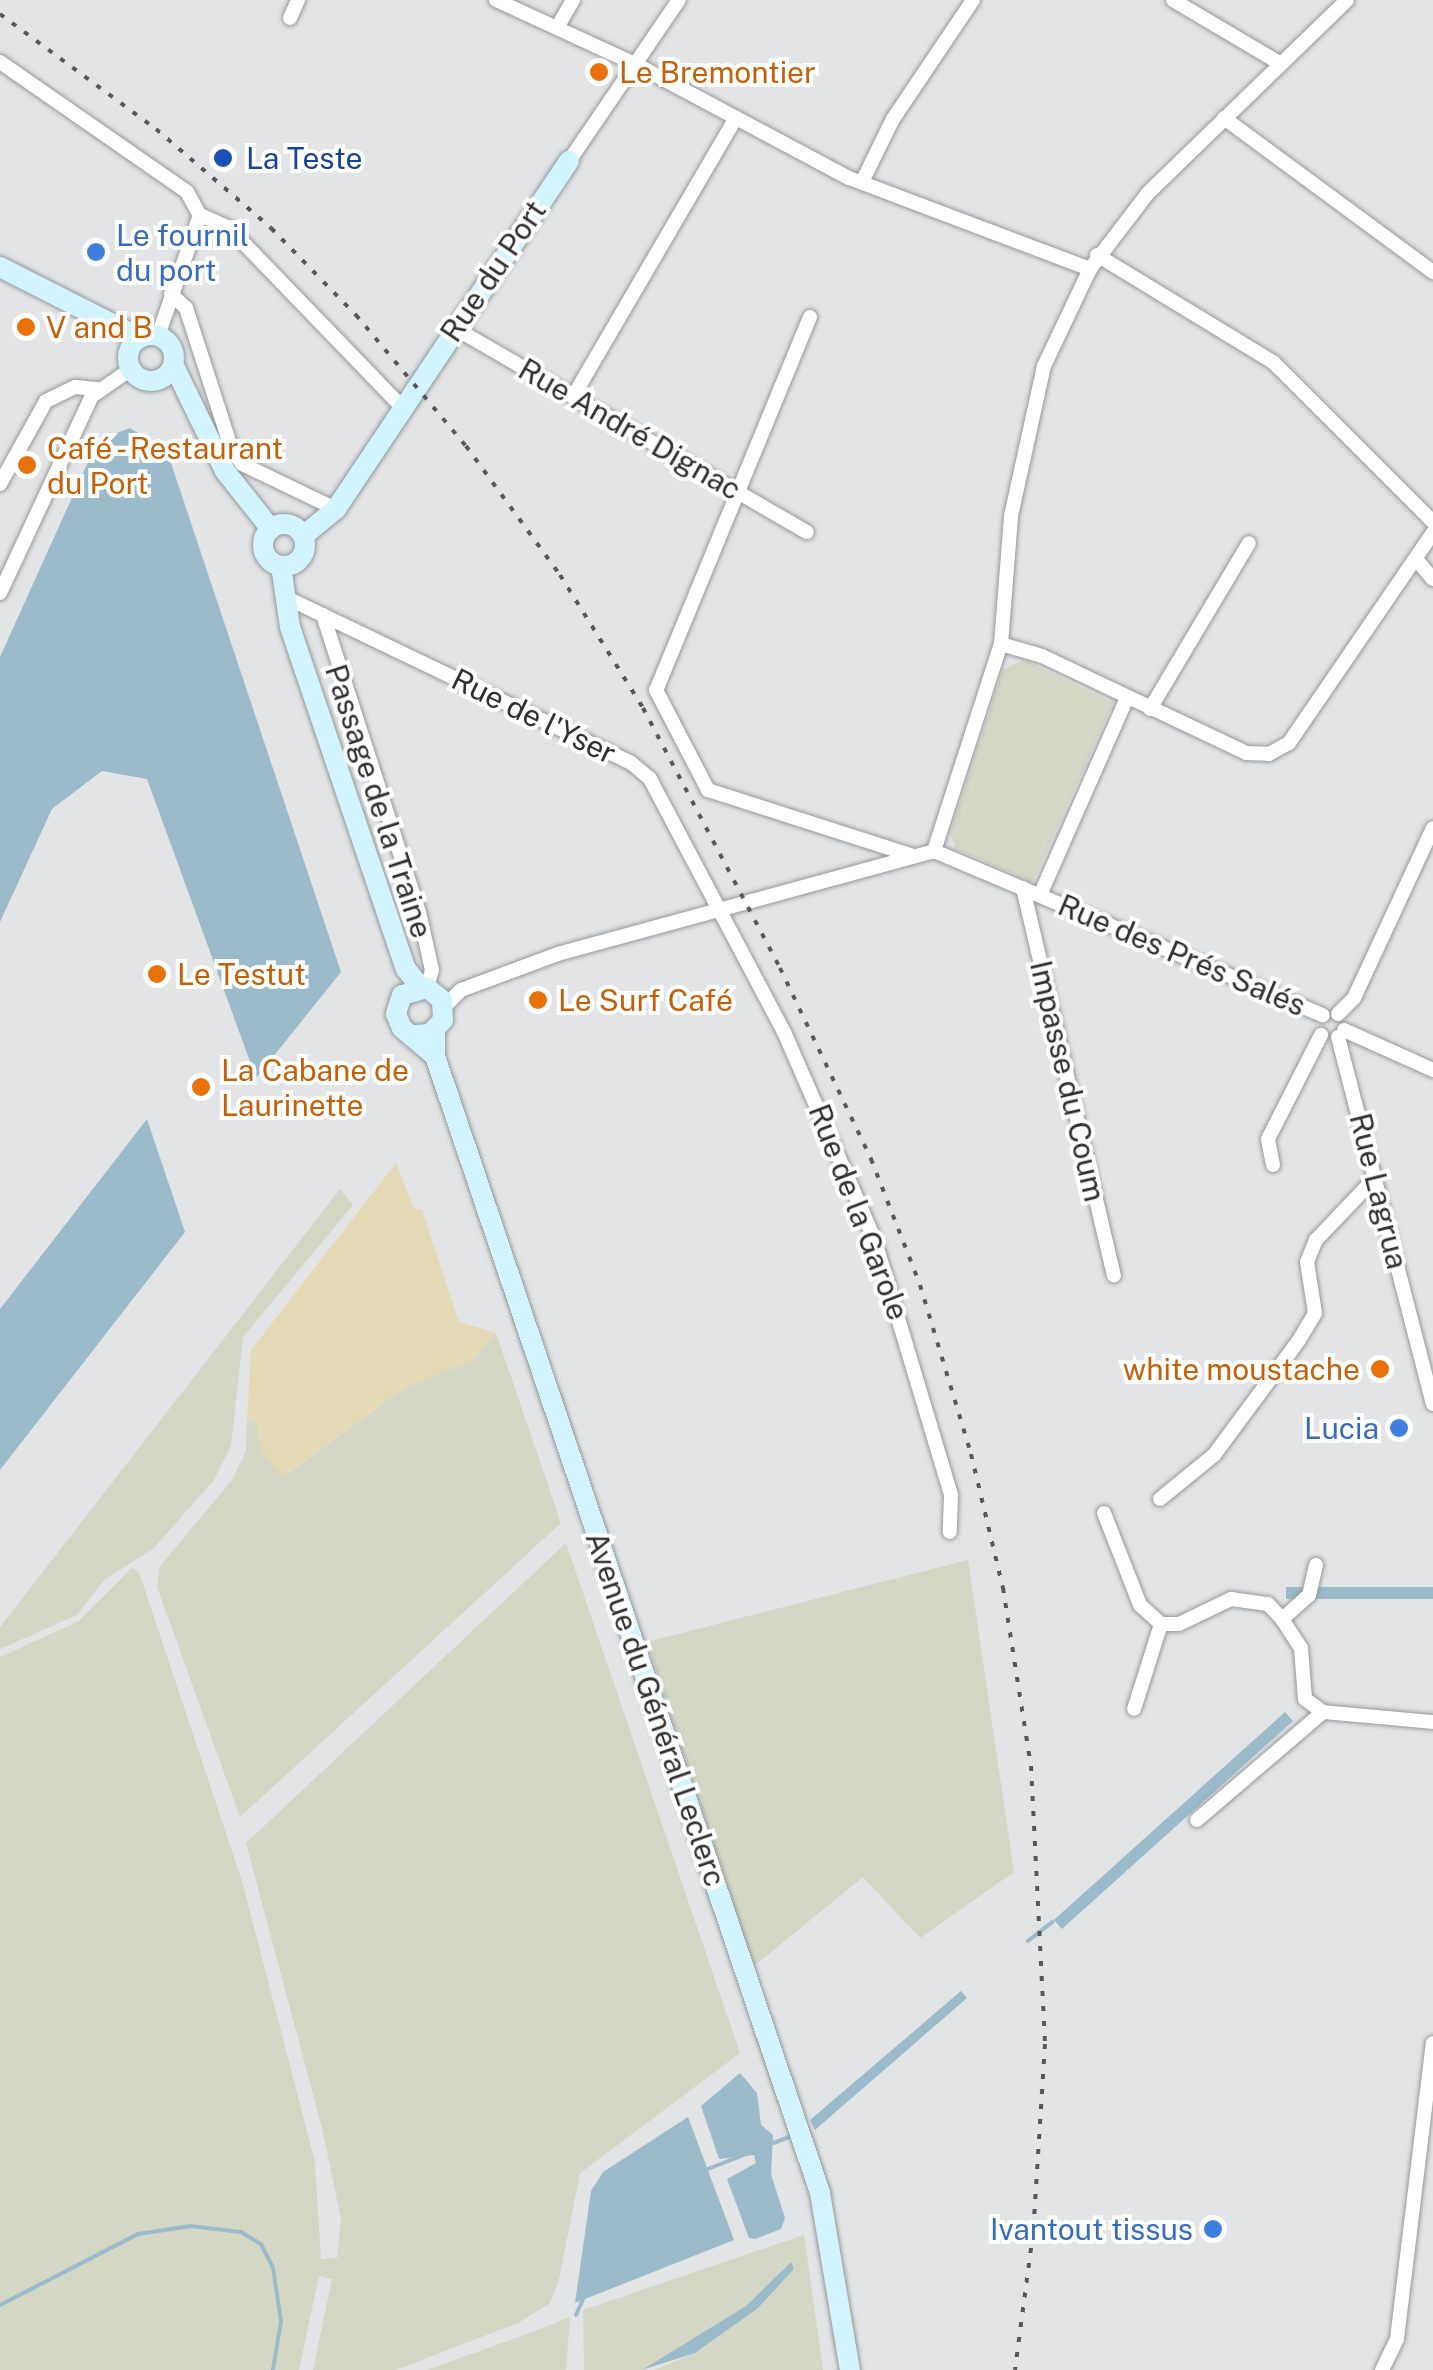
<!DOCTYPE html>
<html>
<head>
<meta charset="utf-8">
<style>
  body { margin:0 }
  #map { position:relative; width:1433px; height:2370px; overflow:hidden; background:#e3e4e6; font-family:"Public Sans",sans-serif }
  div>[style] { position:absolute }
  .green>* { inset:0; background:#d3d7c4 }
  .sand>* { inset:0; background:#e4dbb6 }
  .water>* { inset:0; background:#9bbbca; transform-origin:0 0 }
  .stream>* { height:4px; margin:-2px; padding:0 2px; transform-origin:2px; border-radius:2px; background:#9bbbca }
  .roads { filter:drop-shadow(0 0 2px #969798) drop-shadow(0 0 2px #969798) }
  .minor>* { height:14px; margin:-7px; padding:0 7px; transform-origin:7px; border-radius:7px; background:#fff }
  .secondary>* { height:20px; margin:-10px; padding:0 10px; transform-origin:10px; border-radius:10px; background:#d1f4ff }
  .secondary>.ring { margin:-10px; padding:0; box-sizing:content-box; background:none; border:20px solid #d1f4ff; border-radius:50% }
  .rail>* { height:4px; margin-top:-2px; transform-origin:0; background:repeating-linear-gradient(90deg,#58585a 0 5px,transparent 0 15px) }
  .dots>* { width:28px; height:28px; translate:-50% -50%; box-sizing:border-box; border:5px solid #fff; border-radius:50% }
  span { translate:-50% -50%; white-space:nowrap; text-align:center; line-height:1.15; -webkit-text-stroke:8px #fff; paint-order:stroke }
  .food-label { font-size:30px; color:#c56008 }
  .left { translate:0 -50%; text-align:left }
  .right { translate:-100% -50%; text-align:right }
  .transit-label { font-size:30px; color:#164399 }
  .shop-label { font-size:30px; color:#366cbe }
  .street-label { font-size:30px; color:#2f2f30 }
</style>
</head>
<body>
<div id="map">
  <div class="green">
    <i style="clip-path:polygon(1024px 660px,1113px 703px,1033px 882px,956px 849px,950px 834px,1003px 670px)"></i>
    <i style="clip-path:polygon(340px 1189px,353px 1205px,243px 1337px,231px 1446px,213px 1481px,154px 1548px,104px 1580px,77px 1615px,0 1649px,0 1627px)"></i>
    <i style="clip-path:polygon(496px 1333px,561px 1523px,240px 1817px,157px 1587px,160px 1566px,232px 1480px,246px 1451px,247px 1421px,256px 1420px,284px 1476px,403px 1389px,473px 1360px)"></i>
    <i style="clip-path:polygon(566px 1543px,740px 2053px,580px 2173px,558px 2284px,549px 2304px,518px 2323px,396px 2370px,313px 2370px,332px 2279px,319px 2276px,299px 2370px,0 2370px,0 1657px,79px 1621px,132px 1568px,139px 1572px,242px 1881px,315px 2162px,321px 2259px,337px 2258px,341px 2219px,322px 2128px,246px 1843px)"></i>
    <i style="clip-path:polygon(968px 1560px,1014px 1872px,920px 1938px,863px 1877px,754px 1966px,647px 1642px)"></i>
    <i style="clip-path:polygon(804px 2235px,823px 2370px,654px 2370px,695px 2353px,757px 2309px,791px 2262px,746px 2306px,687px 2347px,642px 2370px,584px 2370px,583px 2310px)"></i>
    <i style="clip-path:polygon(570px 2317px,566px 2370px,427px 2370px,538px 2330px)"></i>
  </div>
  <div class="sand">
    <i style="clip-path:polygon(396px 1163px,414px 1208px,422px 1210px,459px 1322px,496px 1333px,473px 1360px,403px 1389px,283px 1476px,261px 1449px,256px 1420px,247px 1421px,251px 1350px)"></i>
  </div>
  <div class="water">
    <i style="clip-path:polygon(130px 428px,167px 451px,341px 972px,256px 1078px,147px 779px,102px 771px,52px 809px,0 922px,0 657px,98px 440px)"></i>
    <i style="clip-path:polygon(147px 1119px,185px 1232px,0 1470px,0 1309px)"></i>
    <i style="left:1433px;top:1587px;width:12px;height:147px;rotate:90deg"></i>
    <i style="left:1285px;top:1712px;width:12px;height:311px;rotate:48deg"></i>
    <i style="clip-path:polygon(961px 1991px,967px 1998px,815px 2130px,810px 2120px)"></i>
    <i style="clip-path:polygon(740px 2073px,757px 2093px,761px 2125px,773px 2135px,771px 2174px,785px 2218px,781px 2229px,755px 2239px,749px 2238px,727px 2179px,756px 2163px,754px 2155px,719px 2159px,701px 2106px)"></i>
    <i style="clip-path:polygon(688px 2117px,734px 2240px,575px 2303px,591px 2191px,603px 2172px)"></i>
    <i style="clip-path:polygon(791px 2262px,794px 2269px,757px 2309px,695px 2353px,642px 2370px,746px 2306px)"></i>
  </div>
  <div class="stream">
    <i style="left:1028px;top:1941px;width:31px;rotate:-38deg"></i>
    <i style="left:773px;top:2143px;width:20px;rotate:-20deg"></i>
    <i style="left:708px;top:2169px;width:41px;rotate:-21.5deg"></i>
    <i style="left:0;top:2305px;width:155px;rotate:-27.2deg"></i>
    <i style="left:138px;top:2234px;width:53px;rotate:-8.7deg"></i>
    <i style="left:190px;top:2226px;width:51px;rotate:6.7deg"></i>
    <i style="left:241px;top:2232px;width:23px;rotate:31deg"></i>
    <i style="left:261px;top:2244px;width:27px;rotate:63deg"></i>
    <i style="left:273px;top:2268px;width:54px;rotate:81.4deg"></i>
    <i style="left:281px;top:2321px;width:50px;rotate:99.3deg"></i>
    <i style="left:576px;top:2315px;width:20px;rotate:-66deg"></i>
  </div>
  <div class="roads">
    <div class="minor">
      <i style="left:496px;top:0;width:155px;rotate:24.7deg"></i>
      <i style="left:637px;top:65px;width:240px;rotate:28.1deg"></i>
      <i style="left:849px;top:178px;width:258px;rotate:20.7deg"></i>
      <i style="left:1173px;top:0;width:122px;rotate:30.6deg"></i>
      <i style="left:290px;top:18px;width:20px;rotate:-66deg"></i>
      <i style="left:558px;top:26px;width:30px;rotate:-60deg"></i>
      <i style="left:0;top:62px;width:228px;rotate:34.8deg"></i>
      <i style="left:187px;top:192px;width:26px;rotate:61deg"></i>
      <i style="left:200px;top:215px;width:32px;rotate:24deg"></i>
      <i style="left:229px;top:228px;width:249px;rotate:46deg"></i>
      <i style="left:1224px;top:118px;width:260px;rotate:36.4deg"></i>
      <i style="left:569px;top:161px;width:195px;rotate:-55.7deg"></i>
      <i style="left:862px;top:182px;width:70px;rotate:-63.8deg"></i>
      <i style="left:893px;top:119px;width:143px;rotate:-56.1deg"></i>
      <i style="left:1097px;top:255px;width:206px;rotate:31.3deg"></i>
      <i style="left:1273px;top:362px;width:226px;rotate:45deg"></i>
      <i style="left:171px;top:294px;width:21px;rotate:43deg"></i>
      <i style="left:186px;top:308px;width:149px;rotate:72.1deg"></i>
      <i style="left:232px;top:450px;width:17px;rotate:54deg"></i>
      <i style="left:242px;top:464px;width:104px;rotate:25.6deg"></i>
      <i style="left:810px;top:317px;width:404px;rotate:112.4deg"></i>
      <i style="left:656px;top:690px;width:113px;rotate:62.5deg"></i>
      <i style="left:708px;top:790px;width:216px;rotate:17.8deg"></i>
      <i style="left:453px;top:327px;width:409px;rotate:30.1deg"></i>
      <i style="left:158px;top:336px;width:128px;rotate:-70.9deg"></i>
      <i style="left:574px;top:395px;width:321px;rotate:-59.7deg"></i>
      <i style="left:0;top:484px;width:95px;rotate:-61deg"></i>
      <i style="left:46px;top:401px;width:32px;rotate:-26deg"></i>
      <i style="left:75px;top:387px;width:22px;rotate:5deg"></i>
      <i style="left:1416px;top:559px;width:26px;rotate:50deg"></i>
      <i style="left:0;top:593px;width:217px;rotate:-65deg"></i>
      <i style="left:92px;top:396px;width:47px;rotate:-34.7deg"></i>
      <i style="left:283px;top:596px;width:385px;rotate:25.6deg"></i>
      <i style="left:630px;top:762px;width:26px;rotate:40deg"></i>
      <i style="left:650px;top:779px;width:286px;rotate:62.1deg"></i>
      <i style="left:784px;top:1032px;width:225px;rotate:66.4deg"></i>
      <i style="left:874px;top:1238px;width:268px;rotate:73.3deg"></i>
      <i style="left:951px;top:1495px;width:37px;rotate:92deg"></i>
      <i style="left:323px;top:615px;width:312px;rotate:72.1deg"></i>
      <i style="left:419px;top:912px;width:59px;rotate:77.4deg"></i>
      <i style="left:432px;top:970px;width:19px;rotate:106deg"></i>
      <i style="left:1001px;top:644px;width:43px;rotate:16.3deg"></i>
      <i style="left:1042px;top:656px;width:226px;rotate:25.4deg"></i>
      <i style="left:1246px;top:753px;width:23px;rotate:2deg"></i>
      <i style="left:1269px;top:754px;width:23px;rotate:-29deg"></i>
      <i style="left:1289px;top:743px;width:255px;rotate:-55.6deg"></i>
      <i style="left:1150px;top:709px;width:193px;rotate:-59.2deg"></i>
      <i style="left:934px;top:851px;width:218px;rotate:-72.1deg"></i>
      <i style="left:1001px;top:644px;width:128px;rotate:-85.5deg"></i>
      <i style="left:1011px;top:516px;width:154px;rotate:-77.6deg"></i>
      <i style="left:1044px;top:366px;width:107px;rotate:-64.6deg"></i>
      <i style="left:1090px;top:269px;width:96px;rotate:-52.7deg"></i>
      <i style="left:1148px;top:193px;width:277px;rotate:-44.1deg"></i>
      <i style="left:934px;top:851px;width:422px;rotate:22.9deg"></i>
      <i style="left:1023px;top:888px;width:398px;rotate:76.8deg"></i>
      <i style="left:1040px;top:895px;width:215px;rotate:-66.2deg"></i>
      <i style="left:444px;top:1007px;width:24px;rotate:-45deg"></i>
      <i style="left:461px;top:990px;width:103px;rotate:-20.4deg"></i>
      <i style="left:558px;top:954px;width:390px;rotate:-15.3deg"></i>
      <i style="left:1338px;top:1014px;width:23px;rotate:-45deg"></i>
      <i style="left:1354px;top:998px;width:187px;rotate:-65.1deg"></i>
      <i style="left:1344px;top:1030px;width:98px;rotate:24.2deg"></i>
      <i style="left:1338px;top:1037px;width:379px;rotate:75.5deg"></i>
      <i style="left:1273px;top:1165px;width:26px;rotate:-101deg"></i>
      <i style="left:1268px;top:1139px;width:117px;rotate:-63deg"></i>
      <i style="left:1160px;top:1499px;width:70px;rotate:-39.2deg"></i>
      <i style="left:1214px;top:1455px;width:143px;rotate:-53.5deg"></i>
      <i style="left:1299px;top:1340px;width:31px;rotate:-59deg"></i>
      <i style="left:1315px;top:1313px;width:52px;rotate:-98.9deg"></i>
      <i style="left:1307px;top:1262px;width:24px;rotate:-68deg"></i>
      <i style="left:1316px;top:1240px;width:87px;rotate:-46.4deg"></i>
      <i style="left:1104px;top:1513px;width:99px;rotate:68.6deg"></i>
      <i style="left:1140px;top:1605px;width:28px;rotate:42deg"></i>
      <i style="left:1161px;top:1624px;width:89px;rotate:107.6deg"></i>
      <i style="left:1316px;top:1565px;width:31px;rotate:103deg"></i>
      <i style="left:1309px;top:1595px;width:36px;rotate:138deg"></i>
      <i style="left:1282px;top:1619px;width:35px;rotate:57deg"></i>
      <i style="left:1301px;top:1648px;width:51px;rotate:85.5deg"></i>
      <i style="left:1305px;top:1699px;width:22px;rotate:36deg"></i>
      <i style="left:1323px;top:1712px;width:110px;rotate:5.2deg"></i>
      <i style="left:1161px;top:1624px;width:18px"></i>
      <i style="left:1179px;top:1624px;width:58px;rotate:-25.7deg"></i>
      <i style="left:1231px;top:1599px;width:37px;rotate:8deg"></i>
      <i style="left:1268px;top:1604px;width:21px;rotate:47deg"></i>
      <i style="left:1197px;top:1820px;width:166px;rotate:-40.6deg"></i>
      <i style="left:1382px;top:2370px;width:34px;rotate:-64deg"></i>
      <i style="left:1397px;top:2339px;width:298px;rotate:-83.1deg"></i>
    </div>
    <div class="secondary">
      <i style="left:0;top:267px;width:157px;rotate:26.9deg"></i>
      <i class="ring" style="left:128px;top:335px;width:26px;height:26px"></i>
      <i style="left:174px;top:366px;width:117px;rotate:64.1deg"></i>
      <i style="left:225px;top:471px;width:74px;rotate:51.6deg"></i>
      <i class="ring" style="left:263px;top:524px;width:22px;height:22px"></i>
      <i style="left:303px;top:536px;width:43px;rotate:-39.3deg"></i>
      <i style="left:336px;top:509px;width:419px;rotate:-56.2deg"></i>
      <i style="left:281px;top:566px;width:62px;rotate:81.6deg"></i>
      <i style="left:290px;top:627px;width:361px;rotate:71.3deg"></i>
      <i style="left:406px;top:969px;width:23px;rotate:52deg"></i>
      <i style="left:435px;top:1031px;width:25px;rotate:90deg"></i>
      <i style="left:435px;top:1056px;width:1200px;rotate:71.29deg"></i>
      <i style="left:820px;top:2193px;width:180px;rotate:80.4deg"></i>
      <i style="left:415px;top:1035px;width:15px;rotate:-4deg"></i>
      <i style="left:430px;top:1034px;width:19px;rotate:-47deg"></i>
      <i style="left:443px;top:1020px;width:20px;rotate:-93deg"></i>
      <i style="left:442px;top:1000px;width:19px;rotate:-141deg"></i>
      <i style="left:427px;top:988px;width:26px;rotate:164deg"></i>
      <i style="left:402px;top:995px;width:20px;rotate:108deg"></i>
      <i style="left:396px;top:1014px;width:15px;rotate:67deg"></i>
      <i style="left:402px;top:1028px;width:43px;rotate:40.3deg"></i>
    </div>
  </div>
  <div class="rail">
    <i style="left:0;top:14px;width:194px;rotate:36.4deg"></i>
    <i style="left:156px;top:129px;width:152px;rotate:40.7deg"></i>
    <i style="left:271px;top:228px;width:122px;rotate:45.7deg"></i>
    <i style="left:356px;top:315px;width:171px;rotate:50deg"></i>
    <i style="left:466px;top:446px;width:160px;rotate:53.9deg"></i>
    <i style="left:560px;top:575px;width:157px;rotate:58deg"></i>
    <i style="left:643px;top:708px;width:294px;rotate:62.2deg"></i>
    <i style="left:780px;top:968px;width:212px;rotate:64.5deg"></i>
    <i style="left:871px;top:1159px;width:135px;rotate:68.7deg"></i>
    <i style="left:920px;top:1285px;width:177px;rotate:73.2deg"></i>
    <i style="left:971px;top:1454px;width:138px;rotate:76.6deg"></i>
    <i style="left:1003px;top:1588px;width:180px;rotate:81.1deg"></i>
    <i style="left:1031px;top:1766px;width:278px;rotate:87.1deg"></i>
    <i style="left:1045px;top:2044px;width:189px;rotate:93.6deg"></i>
    <i style="left:1033px;top:2233px;width:138px;rotate:97.5deg"></i>
  </div>
  <div class="dots">
    <i style="left:599px;top:72px;background:#e8710a"></i>
    <i style="left:223px;top:158px;background:#1a4fb4"></i>
    <i style="left:96px;top:252px;background:#3f7fe0"></i>
    <i style="left:26px;top:327px;background:#e8710a"></i>
    <i style="left:27px;top:465px;background:#e8710a"></i>
    <i style="left:157px;top:974px;background:#e8710a"></i>
    <i style="left:538px;top:1000px;background:#e8710a"></i>
    <i style="left:201px;top:1087px;background:#e8710a"></i>
    <i style="left:1380px;top:1369px;background:#e8710a"></i>
    <i style="left:1399px;top:1428px;background:#3f7fe0"></i>
    <i style="left:1213px;top:2229px;background:#3f7fe0"></i>
  </div>
  <div class="food-label">
    <span class="left" style="left:619px;top:72px">Le Bremontier</span>
    <span class="left" style="left:46px;top:327px">V and B</span>
    <span class="left" style="left:47px;top:465px">Café - Restaurant<br>du Port</span>
    <span class="left" style="left:177px;top:974px">Le Testut</span>
    <span class="left" style="left:558px;top:1000px">Le Surf Café</span>
    <span class="left" style="left:221px;top:1087px">La Cabane de<br>Laurinette</span>
    <span class="right" style="left:1360px;top:1369px">white moustache</span>
  </div>
  <div class="transit-label">
    <span class="left" style="left:246px;top:158px">La Teste</span>
  </div>
  <div class="shop-label">
    <span class="left" style="left:116px;top:252px">Le fournil<br>du port</span>
    <span class="right" style="left:1379px;top:1428px">Lucia</span>
    <span class="right" style="left:1193px;top:2229px">Ivantout tissus</span>
  </div>
  <div class="street-label">
    <span style="left:493px;top:271px;rotate:-56deg">Rue du Port</span>
    <span style="left:630px;top:429px;rotate:30deg">Rue André Dignac</span>
    <span style="left:534px;top:716px;rotate:26deg">Rue de l'Yser</span>
    <span style="left:379px;top:801px;rotate:72deg">Passage de la Traine</span>
    <span style="left:1182px;top:955px;rotate:23deg">Rue des Prés Salés</span>
    <span style="left:1068px;top:1081px;rotate:77deg">Impasse du Coum</span>
    <span style="left:1379px;top:1191px;rotate:76deg">Rue Lagrua</span>
    <span style="left:859px;top:1212px;rotate:69deg">Rue de la Garole</span>
    <span style="left:656px;top:1709px;rotate:71deg">Avenue du Général Leclerc</span>
  </div>
</div>
</body>
</html>
